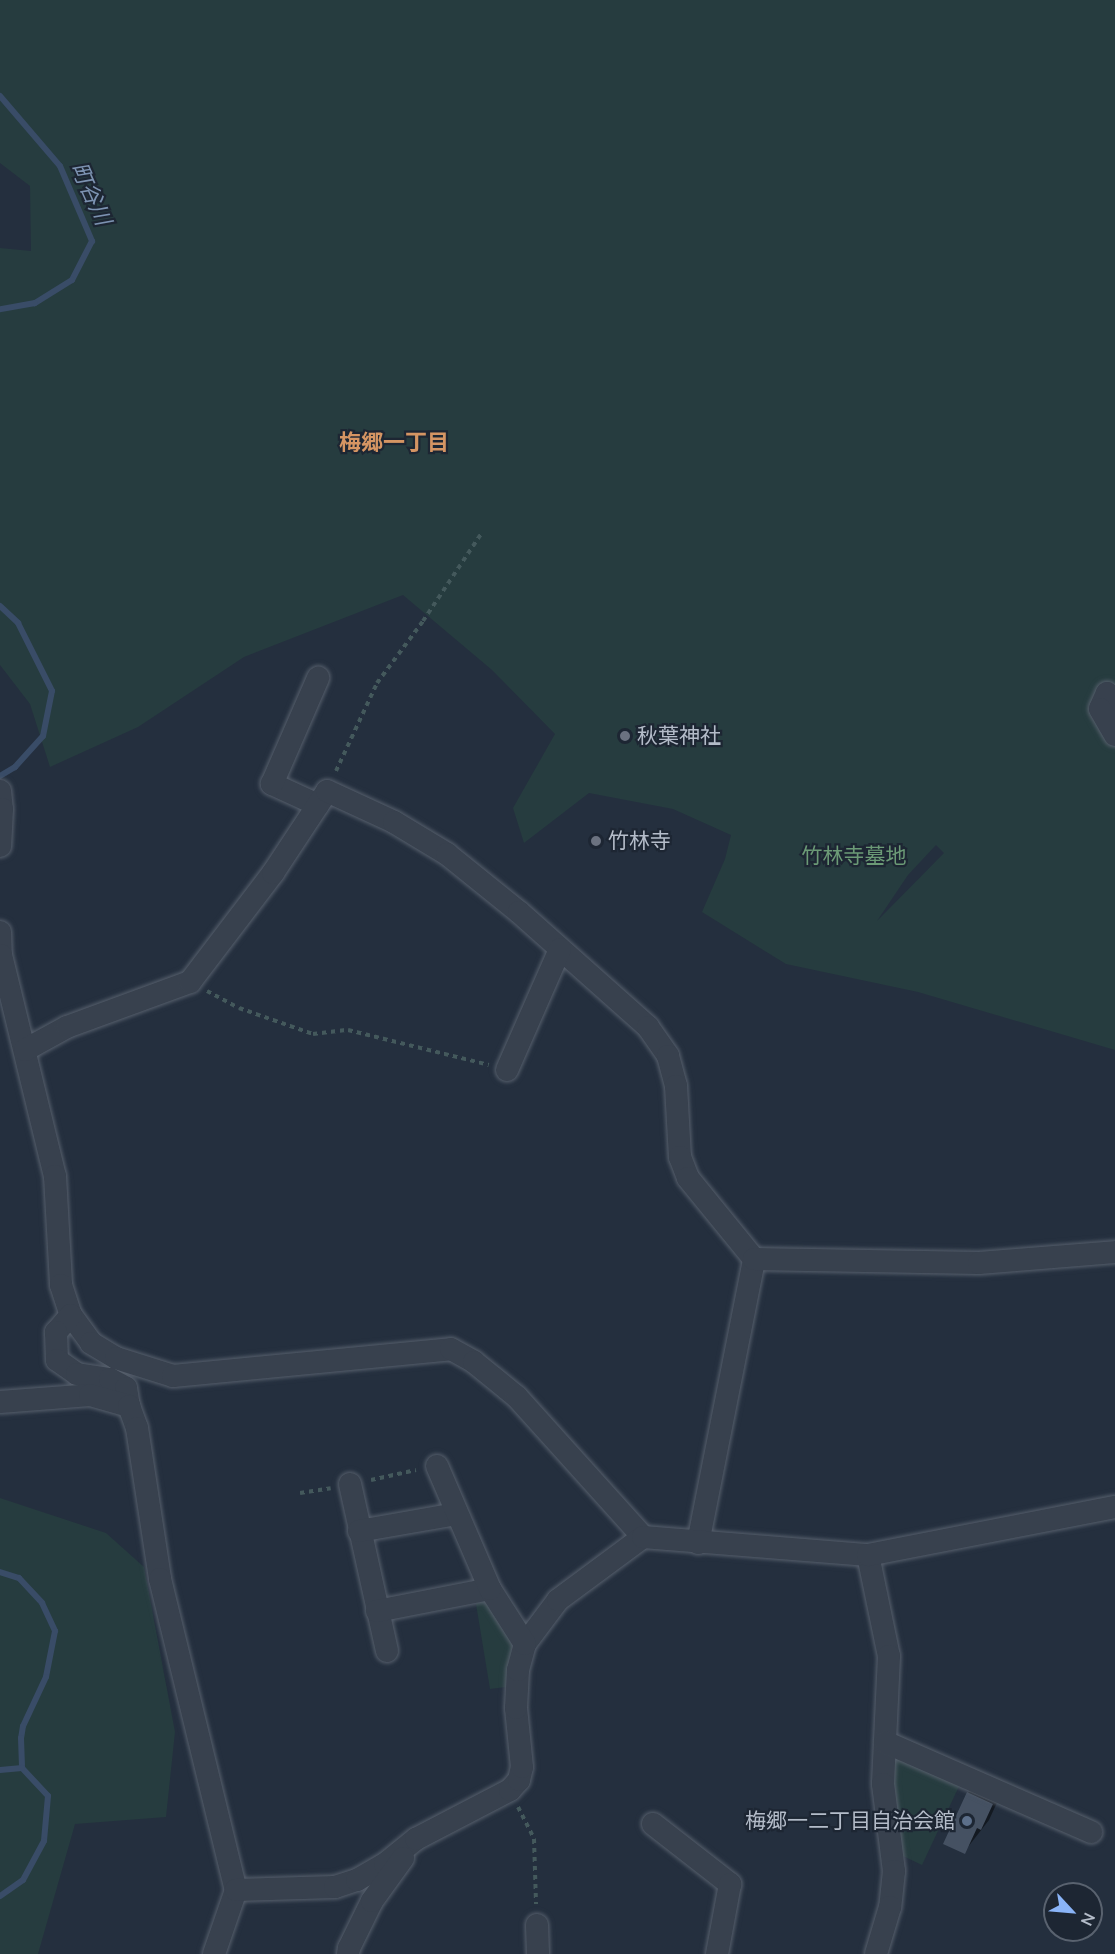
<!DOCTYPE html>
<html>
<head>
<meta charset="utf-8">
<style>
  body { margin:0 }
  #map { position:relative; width:1115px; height:1954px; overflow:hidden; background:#242f3e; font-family:"Nunito Sans","Noto Sans JP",sans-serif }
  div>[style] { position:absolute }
  .green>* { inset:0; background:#263c3f }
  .shadow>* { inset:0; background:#0007 }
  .stream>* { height:6px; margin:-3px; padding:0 3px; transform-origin:3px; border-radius:3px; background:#394c67 }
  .building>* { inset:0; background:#455162 }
  .path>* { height:4px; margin-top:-2px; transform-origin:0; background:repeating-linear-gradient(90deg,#44595c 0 4.5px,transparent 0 9px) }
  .roads { filter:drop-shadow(0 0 2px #565f6c) drop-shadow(0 0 2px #565f6c) }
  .minor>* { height:22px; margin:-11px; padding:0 11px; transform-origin:11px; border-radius:11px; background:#38414e }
  .dots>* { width:16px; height:16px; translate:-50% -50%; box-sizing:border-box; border:3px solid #1d2633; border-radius:50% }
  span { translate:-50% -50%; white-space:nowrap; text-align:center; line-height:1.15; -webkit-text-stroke:4.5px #1d2633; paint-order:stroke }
  .poi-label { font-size:21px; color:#b4bcc9 }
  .left { translate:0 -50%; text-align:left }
  .right { translate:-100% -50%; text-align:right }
  .park-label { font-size:21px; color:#6b9a76 }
  .water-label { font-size:22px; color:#7c92b1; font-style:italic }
  .neighbourhood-label { font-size:22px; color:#d59563; font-weight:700 }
  .north { position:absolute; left:1043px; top:1882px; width:60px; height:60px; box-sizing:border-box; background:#1d2633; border:2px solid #59626f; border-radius:50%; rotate:116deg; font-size:16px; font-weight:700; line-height:24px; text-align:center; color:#b4bcc9 }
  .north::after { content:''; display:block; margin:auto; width:21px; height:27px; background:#8ab4f8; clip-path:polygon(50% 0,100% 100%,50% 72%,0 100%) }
</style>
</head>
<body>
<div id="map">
  <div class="green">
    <i style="clip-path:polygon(evenodd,0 0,1115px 0,1115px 1050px,918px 992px,786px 964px,702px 912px,725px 859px,731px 835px,673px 809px,589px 793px,524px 843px,513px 808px,555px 734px,492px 670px,403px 595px,244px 657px,138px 727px,50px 767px,30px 704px,0 665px,0 248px,31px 251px,30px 186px,0 163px,0 0,936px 845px,944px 853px,877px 921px,908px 875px,936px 845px)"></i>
    <i style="clip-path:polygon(0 1498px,106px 1533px,144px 1567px,175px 1732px,166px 1817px,75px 1824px,38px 1954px,0 1954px)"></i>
    <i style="clip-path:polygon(489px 1599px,513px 1643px,506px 1687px,490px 1689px,476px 1604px)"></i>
    <i style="clip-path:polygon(898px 1754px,961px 1782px,922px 1865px,903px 1856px,891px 1759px)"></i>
  </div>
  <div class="shadow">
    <i style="clip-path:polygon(976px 1785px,1000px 1796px,989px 1820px,964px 1852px,968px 1793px)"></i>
  </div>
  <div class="stream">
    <i style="left:0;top:96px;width:92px;rotate:49.4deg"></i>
    <i style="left:60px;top:166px;width:82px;rotate:66.9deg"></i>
    <i style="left:92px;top:241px;width:44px;rotate:117.1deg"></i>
    <i style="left:72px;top:280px;width:44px;rotate:148.1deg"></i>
    <i style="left:35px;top:303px;width:36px;rotate:170deg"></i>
    <i style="left:0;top:606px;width:25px;rotate:43deg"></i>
    <i style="left:18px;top:623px;width:76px;rotate:63.4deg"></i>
    <i style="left:52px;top:691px;width:46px;rotate:101.3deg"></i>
    <i style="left:43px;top:736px;width:42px;rotate:132.1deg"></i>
    <i style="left:15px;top:767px;width:17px;rotate:149deg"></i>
    <i style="left:0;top:1572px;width:20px;rotate:18deg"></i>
    <i style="left:19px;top:1578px;width:34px;rotate:47deg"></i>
    <i style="left:42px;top:1603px;width:31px;rotate:65deg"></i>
    <i style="left:55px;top:1631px;width:47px;rotate:101.1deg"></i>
    <i style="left:46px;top:1677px;width:54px;rotate:115.1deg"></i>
    <i style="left:23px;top:1726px;width:12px;rotate:99deg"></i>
    <i style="left:21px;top:1738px;width:30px;rotate:88deg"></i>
    <i style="left:22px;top:1768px;width:38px;rotate:47deg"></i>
    <i style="left:48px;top:1796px;width:45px;rotate:95.1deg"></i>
    <i style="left:44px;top:1841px;width:44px;rotate:118.3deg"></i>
    <i style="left:23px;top:1880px;width:28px;rotate:145deg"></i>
    <i style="left:0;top:1770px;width:22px;rotate:-5deg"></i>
  </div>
  <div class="building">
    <i style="clip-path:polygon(967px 1792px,993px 1804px,981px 1830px,977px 1828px,965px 1854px,943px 1844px)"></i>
  </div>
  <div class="path">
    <i style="left:336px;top:771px;width:97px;rotate:-65deg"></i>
    <i style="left:377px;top:683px;width:77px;rotate:-53.4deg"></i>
    <i style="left:423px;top:621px;width:105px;rotate:-56.3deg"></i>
    <i style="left:207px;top:991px;width:36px;rotate:28deg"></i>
    <i style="left:239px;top:1008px;width:78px;rotate:19.4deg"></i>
    <i style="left:313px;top:1034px;width:35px;rotate:-7deg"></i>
    <i style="left:348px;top:1030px;width:145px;rotate:13.9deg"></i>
    <i style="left:371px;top:1480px;width:46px;rotate:-12.5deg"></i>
    <i style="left:300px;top:1493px;width:31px;rotate:-9deg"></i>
    <i style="left:518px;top:1807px;width:36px;rotate:63deg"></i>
    <i style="left:534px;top:1839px;width:65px;rotate:88.2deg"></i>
  </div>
  <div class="roads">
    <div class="minor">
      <i style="left:1115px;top:702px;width:12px;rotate:-132deg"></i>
      <i style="left:1107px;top:693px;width:17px;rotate:114deg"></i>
      <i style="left:1100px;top:709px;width:30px;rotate:60deg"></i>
      <i style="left:0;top:791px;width:18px;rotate:84deg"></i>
      <i style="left:2px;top:809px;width:37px;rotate:93deg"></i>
      <i style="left:318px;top:805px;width:51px;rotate:-155.5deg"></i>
      <i style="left:272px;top:784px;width:116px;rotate:-66.5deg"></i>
      <i style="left:0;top:932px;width:23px;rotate:88deg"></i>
      <i style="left:1px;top:955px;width:228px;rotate:76.3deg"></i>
      <i style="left:55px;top:1176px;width:109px;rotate:86.8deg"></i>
      <i style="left:61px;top:1285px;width:32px;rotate:72deg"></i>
      <i style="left:71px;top:1315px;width:34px;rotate:54deg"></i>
      <i style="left:91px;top:1343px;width:29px;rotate:31deg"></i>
      <i style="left:116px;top:1358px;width:60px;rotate:17.5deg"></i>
      <i style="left:173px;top:1376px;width:279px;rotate:-5.5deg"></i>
      <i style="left:451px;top:1349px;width:26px;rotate:29deg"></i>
      <i style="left:474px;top:1362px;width:55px;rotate:39.1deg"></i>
      <i style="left:517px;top:1397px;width:188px;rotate:48deg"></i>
      <i style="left:25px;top:1050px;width:48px;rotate:-28.7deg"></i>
      <i style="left:67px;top:1027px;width:131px;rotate:-20.1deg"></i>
      <i style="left:190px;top:982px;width:137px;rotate:-52.7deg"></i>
      <i style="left:273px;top:873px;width:98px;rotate:-56.6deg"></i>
      <i style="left:327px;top:791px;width:74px;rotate:24.8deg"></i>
      <i style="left:394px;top:822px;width:62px;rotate:31.1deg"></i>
      <i style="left:447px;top:854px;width:92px;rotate:38.9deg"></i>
      <i style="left:519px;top:912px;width:173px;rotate:41.7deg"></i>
      <i style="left:648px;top:1027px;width:35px;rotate:55deg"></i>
      <i style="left:668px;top:1056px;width:31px;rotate:75deg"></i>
      <i style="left:676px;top:1086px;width:71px;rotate:86.8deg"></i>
      <i style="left:680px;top:1157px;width:22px;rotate:69deg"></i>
      <i style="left:688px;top:1178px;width:104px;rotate:50.8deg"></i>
      <i style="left:507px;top:1070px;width:132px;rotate:-66.3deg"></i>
      <i style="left:71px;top:1315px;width:23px;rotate:131deg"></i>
      <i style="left:56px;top:1332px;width:28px;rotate:88deg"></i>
      <i style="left:57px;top:1360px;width:24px;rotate:35deg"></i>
      <i style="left:77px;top:1374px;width:33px;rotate:9deg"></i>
      <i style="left:110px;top:1379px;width:18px;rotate:29deg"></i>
      <i style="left:126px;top:1388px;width:18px;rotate:81deg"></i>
      <i style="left:0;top:1402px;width:90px;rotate:-4.4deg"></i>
      <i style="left:90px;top:1395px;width:41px;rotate:15.8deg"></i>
      <i style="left:129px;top:1406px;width:23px;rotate:70deg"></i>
      <i style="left:137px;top:1428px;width:153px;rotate:81.3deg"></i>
      <i style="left:160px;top:1579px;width:320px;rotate:76.3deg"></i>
      <i style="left:236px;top:1890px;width:68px;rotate:109deg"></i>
      <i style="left:350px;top:1484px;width:171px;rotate:77.5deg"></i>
      <i style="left:359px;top:1531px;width:98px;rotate:-9.9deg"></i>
      <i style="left:698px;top:1543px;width:289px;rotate:-78.8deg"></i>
      <i style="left:754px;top:1259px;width:225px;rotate:1deg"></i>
      <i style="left:979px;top:1263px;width:136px;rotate:-4.6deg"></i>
      <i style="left:868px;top:1555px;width:103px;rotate:78.3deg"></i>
      <i style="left:889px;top:1656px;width:128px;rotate:92.7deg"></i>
      <i style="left:883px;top:1784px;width:88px;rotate:82.8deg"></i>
      <i style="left:894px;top:1871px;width:36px;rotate:96deg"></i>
      <i style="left:890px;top:1907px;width:49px;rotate:106.6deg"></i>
      <i style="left:377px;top:1611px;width:115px;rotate:-11deg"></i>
      <i style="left:525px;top:1644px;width:55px;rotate:-53.1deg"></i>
      <i style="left:558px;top:1600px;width:106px;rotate:-36.5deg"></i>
      <i style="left:643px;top:1537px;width:226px;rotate:4.6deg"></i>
      <i style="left:868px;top:1555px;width:252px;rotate:-11deg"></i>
      <i style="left:885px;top:1742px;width:225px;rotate:23.6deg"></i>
      <i style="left:653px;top:1824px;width:98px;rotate:37.9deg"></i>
      <i style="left:730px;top:1884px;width:71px;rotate:100.5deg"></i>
      <i style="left:236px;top:1890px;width:99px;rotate:-1.7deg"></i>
      <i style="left:335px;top:1887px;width:23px;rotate:-18deg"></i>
      <i style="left:357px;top:1880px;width:32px;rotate:-30deg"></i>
      <i style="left:385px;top:1864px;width:40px;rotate:-39deg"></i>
      <i style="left:416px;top:1839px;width:106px;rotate:-27.5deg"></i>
      <i style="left:510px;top:1790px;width:13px;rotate:-48deg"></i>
      <i style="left:519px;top:1780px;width:13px;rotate:-77deg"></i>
      <i style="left:522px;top:1767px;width:59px;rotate:-95.8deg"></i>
      <i style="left:516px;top:1708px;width:38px;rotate:-87deg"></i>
      <i style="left:518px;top:1670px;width:27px;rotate:-75deg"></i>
      <i style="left:525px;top:1644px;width:65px;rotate:-122.5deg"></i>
      <i style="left:490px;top:1589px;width:134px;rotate:-113.3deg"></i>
      <i style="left:537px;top:1925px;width:29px;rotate:88deg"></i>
      <i style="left:348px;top:1954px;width:6px;rotate:-81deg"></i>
      <i style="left:349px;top:1948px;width:52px;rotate:-63.9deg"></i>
      <i style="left:372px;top:1901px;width:53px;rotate:-54.2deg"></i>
    </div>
  </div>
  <div class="dots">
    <i style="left:625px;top:736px;background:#6b7280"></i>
    <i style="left:596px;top:841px;background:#6b7280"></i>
    <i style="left:967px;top:1821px;background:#5c6f8a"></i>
  </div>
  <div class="poi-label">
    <span class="left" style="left:637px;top:736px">秋葉神社</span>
    <span class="left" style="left:608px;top:841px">竹林寺</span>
    <span class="right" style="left:955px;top:1821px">梅郷一二丁目自治会館</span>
  </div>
  <div class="park-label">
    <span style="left:854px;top:856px">竹林寺墓地</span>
  </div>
  <div class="water-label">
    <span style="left:90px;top:194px;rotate:66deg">町谷川</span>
  </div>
  <div class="neighbourhood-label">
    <span style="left:394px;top:444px">梅郷一丁目</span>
  </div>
  <div class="north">N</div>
</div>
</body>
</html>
